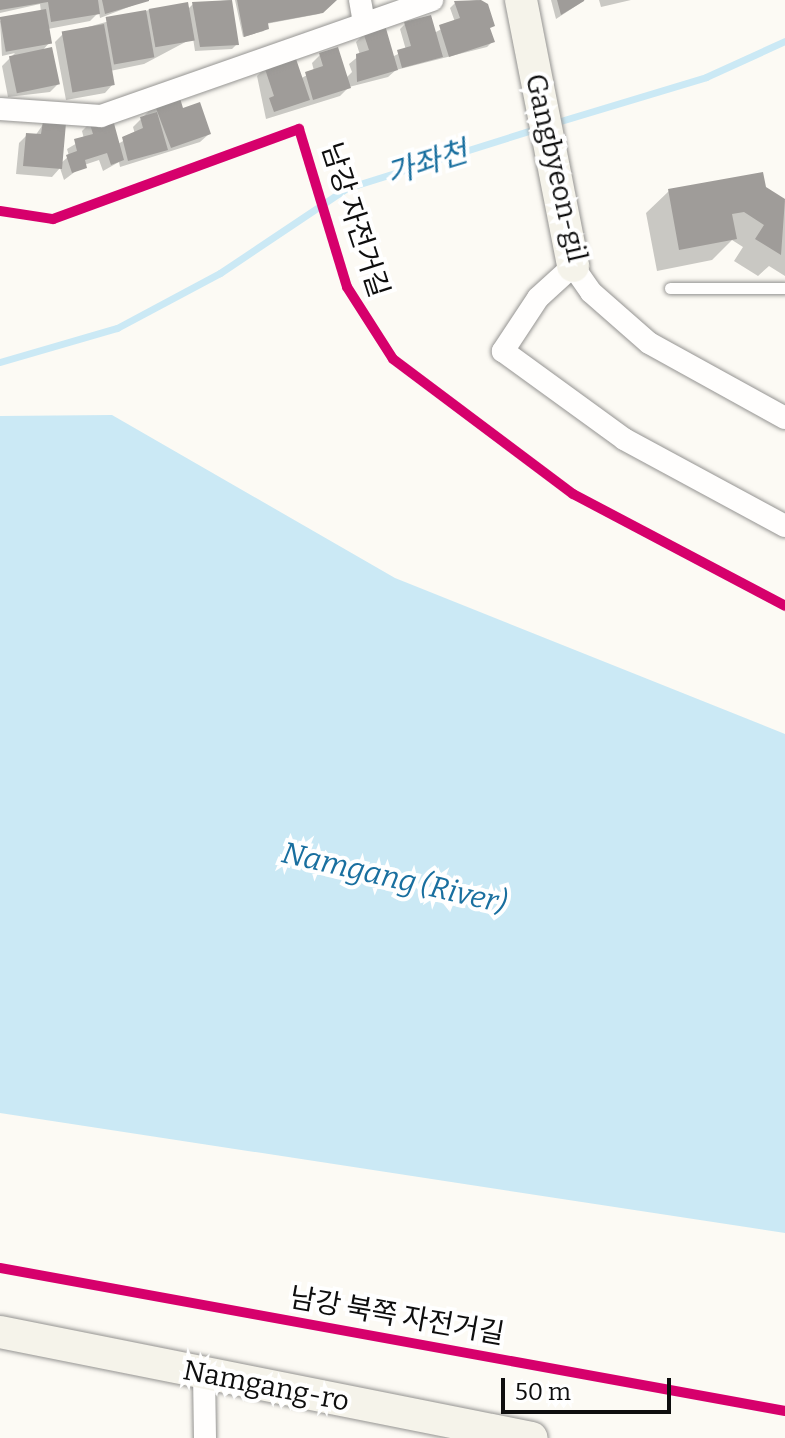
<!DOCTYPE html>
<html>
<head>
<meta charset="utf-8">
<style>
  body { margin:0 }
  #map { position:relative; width:785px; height:1438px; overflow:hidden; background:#fcfaf4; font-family:Bitter,"Noto Sans KR",serif }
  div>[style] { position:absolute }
  .water>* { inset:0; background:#cbe9f5 }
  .shadow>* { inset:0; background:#0003 }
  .stream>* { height:7px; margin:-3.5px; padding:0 3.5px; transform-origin:3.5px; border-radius:3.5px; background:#cbe9f5 }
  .building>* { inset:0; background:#9f9c99; transform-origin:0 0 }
  .roads { filter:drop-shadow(0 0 2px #959492) drop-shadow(0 0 2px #959492) }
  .lane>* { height:11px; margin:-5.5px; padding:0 5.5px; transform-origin:5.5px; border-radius:5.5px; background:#fffefd }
  .street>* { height:22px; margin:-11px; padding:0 11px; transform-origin:11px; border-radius:11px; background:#fffefd }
  .secondary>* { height:32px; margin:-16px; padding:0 16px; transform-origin:16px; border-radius:16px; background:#f5f3ea }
  .cycleway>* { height:10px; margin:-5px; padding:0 5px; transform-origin:5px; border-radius:5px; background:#d6006c }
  span { translate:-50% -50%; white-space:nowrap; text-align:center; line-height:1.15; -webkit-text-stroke:8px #fff; paint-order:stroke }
  .street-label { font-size:28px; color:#0e0e0e }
  .water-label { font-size:30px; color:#196f9f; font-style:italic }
  .scale { position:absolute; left:501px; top:1378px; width:170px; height:36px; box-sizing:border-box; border:4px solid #0e0e0e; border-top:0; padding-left:10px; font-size:24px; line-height:28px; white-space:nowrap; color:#0e0e0e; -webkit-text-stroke:6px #fff; paint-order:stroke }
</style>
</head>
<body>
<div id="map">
  <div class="water">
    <i style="clip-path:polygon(112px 415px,395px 578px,785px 734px,785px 1233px,0 1113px,0 416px)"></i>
  </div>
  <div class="shadow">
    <i style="clip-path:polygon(0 0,147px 0,100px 18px,99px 12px,90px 21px,48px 29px,50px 42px,41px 52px,58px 84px,50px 92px,8px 97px,2px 66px,15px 53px,2px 56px,0 21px,41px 12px,40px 4px,0 13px)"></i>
    <i style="clip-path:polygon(230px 0,237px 44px,232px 49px,195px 51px,193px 38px,144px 64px,110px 71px,113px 84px,105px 93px,66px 100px,55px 42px,63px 34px,149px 10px,187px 10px,193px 4px)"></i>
    <i style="clip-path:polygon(235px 0,334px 0,319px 14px,266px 24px,264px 31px,243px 37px)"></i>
    <i style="clip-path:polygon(477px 0,486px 5px,492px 42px,487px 47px,396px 70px,388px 77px,349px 87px,340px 96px,266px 119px,257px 76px,265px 68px,300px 79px,314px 71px,312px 63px,320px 55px,346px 78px,352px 72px,349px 64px,360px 55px,356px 42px,364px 34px,392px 57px,406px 50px,400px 29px,405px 24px,434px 33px,455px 22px,450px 8px,455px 3px)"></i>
    <i style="clip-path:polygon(551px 0,585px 0,556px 19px)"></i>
    <i style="clip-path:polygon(599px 0,631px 0,601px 7px)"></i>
    <i style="clip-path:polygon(155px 105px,182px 110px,209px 134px,200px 142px,120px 167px,119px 162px,103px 171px,99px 160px,84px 165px,64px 180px,60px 168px,52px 177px,16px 174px,19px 143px,27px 135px,35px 136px,44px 123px,60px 164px,69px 156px,67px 149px,84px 139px,82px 131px,90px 123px,118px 144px,135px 134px,133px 127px)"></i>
    <i style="clip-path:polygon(764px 188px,785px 201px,785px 276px,769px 266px,758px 276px,734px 261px,743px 247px,732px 240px,712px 260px,657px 271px,646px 213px,669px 191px)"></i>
  </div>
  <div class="stream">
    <i style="left:554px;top:123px;width:159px;rotate:-16.8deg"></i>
    <i style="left:706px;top:77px;width:87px;rotate:-24.5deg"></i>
    <i style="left:0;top:362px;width:122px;rotate:-16.2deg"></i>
    <i style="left:117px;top:328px;width:117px;rotate:-28.1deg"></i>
    <i style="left:220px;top:273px;width:153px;rotate:-33.8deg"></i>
    <i style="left:347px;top:188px;width:200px;rotate:-17.4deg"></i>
  </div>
  <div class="building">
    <i style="clip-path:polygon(0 0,98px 0,100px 14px,51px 22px,48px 2px,0 10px)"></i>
    <i style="clip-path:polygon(102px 0,149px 0,149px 1px,105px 14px)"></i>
    <i style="clip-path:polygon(232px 0,239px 45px,200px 47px,192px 2px)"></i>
    <i style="clip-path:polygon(237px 0,337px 0,323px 13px,268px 23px,269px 29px,244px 37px)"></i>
    <i style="clip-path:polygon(481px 0,488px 4px,495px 26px,490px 28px,495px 42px,449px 57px,439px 25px,460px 18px,454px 1px)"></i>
    <i style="clip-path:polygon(557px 0,584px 0,584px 1px,561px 15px)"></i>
    <i style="left:188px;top:2px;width:39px;height:40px;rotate:80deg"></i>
    <i style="left:46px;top:9px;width:35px;height:47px;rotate:80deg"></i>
    <i style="left:146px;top:10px;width:48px;height:41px;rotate:80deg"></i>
    <i style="clip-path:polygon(431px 15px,443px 57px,402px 68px,397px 50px,411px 46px,404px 22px)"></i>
    <i style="left:104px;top:24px;width:62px;height:43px;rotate:80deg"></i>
    <i style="clip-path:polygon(385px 25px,398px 70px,357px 82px,356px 54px,369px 50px,363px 32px)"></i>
    <i style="left:52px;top:47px;width:38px;height:44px;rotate:78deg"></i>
    <i style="clip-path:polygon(338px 47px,351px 88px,313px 100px,305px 72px,323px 66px,319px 53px)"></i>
    <i style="clip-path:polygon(295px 56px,310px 100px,274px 112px,269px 98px,274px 96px,264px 66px)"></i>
    <i style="clip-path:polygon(179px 95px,183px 108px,200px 102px,211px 134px,171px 148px,154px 103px)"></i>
    <i style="clip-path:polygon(157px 112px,168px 150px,128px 161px,122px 137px,143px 128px,140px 117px)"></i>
    <i style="clip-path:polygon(112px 116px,124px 160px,111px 165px,107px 153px,85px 160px,87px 168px,72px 173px,66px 155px,77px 151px,74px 139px,93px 134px,89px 121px)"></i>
    <i style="clip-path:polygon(43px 121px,66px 123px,62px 169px,23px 166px,26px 133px,41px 134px)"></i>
    <i style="clip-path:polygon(763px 172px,766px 187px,785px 199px,781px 255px,755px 239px,764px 225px,744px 212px,732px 214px,737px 239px,679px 250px,668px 189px)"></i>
  </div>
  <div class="roads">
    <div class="lane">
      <i style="left:670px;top:288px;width:115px"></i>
    </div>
    <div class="street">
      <i style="left:360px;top:0;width:23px;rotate:80deg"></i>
      <i style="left:0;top:109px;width:101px;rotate:4deg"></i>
      <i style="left:101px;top:116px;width:351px;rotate:-19.3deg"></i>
      <i style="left:785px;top:418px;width:155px;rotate:-151.1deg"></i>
      <i style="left:649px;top:343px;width:77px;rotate:-138.7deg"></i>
      <i style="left:591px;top:292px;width:32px;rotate:-125deg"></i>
      <i style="left:573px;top:266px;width:47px;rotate:137.6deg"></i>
      <i style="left:538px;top:298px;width:64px;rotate:123.4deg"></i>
      <i style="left:503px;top:351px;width:150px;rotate:36deg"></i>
      <i style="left:624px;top:439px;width:183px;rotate:28.4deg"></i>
      <i style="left:204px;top:1374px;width:64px;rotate:89.1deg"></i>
    </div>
    <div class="secondary">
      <i style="left:521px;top:0;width:271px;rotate:78.9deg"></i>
      <i style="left:0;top:1332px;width:542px;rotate:11.27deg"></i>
    </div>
  </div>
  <div class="cycleway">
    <i style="left:0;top:211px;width:54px;rotate:8.6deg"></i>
    <i style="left:53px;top:219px;width:262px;rotate:-20.1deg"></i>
    <i style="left:299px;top:129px;width:165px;rotate:73.1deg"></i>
    <i style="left:347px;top:287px;width:85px;rotate:57.4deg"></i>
    <i style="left:393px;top:359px;width:225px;rotate:36.9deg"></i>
    <i style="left:573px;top:494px;width:240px;rotate:27.8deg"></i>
    <i style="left:0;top:1268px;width:798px;rotate:10.32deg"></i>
  </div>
  <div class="street-label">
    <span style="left:556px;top:168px;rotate:77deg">Gangbyeon-gil</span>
    <span style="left:355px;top:220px;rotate:72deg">남강 자전거길</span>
    <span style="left:397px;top:1316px;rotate:10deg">남강 북쪽 자전거길</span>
    <span style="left:266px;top:1386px;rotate:11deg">Namgang-ro</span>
  </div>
  <div class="water-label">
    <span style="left:427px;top:163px;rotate:-17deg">가좌천</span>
    <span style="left:394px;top:878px;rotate:13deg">Namgang (River)</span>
  </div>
  <div class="scale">50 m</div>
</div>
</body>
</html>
